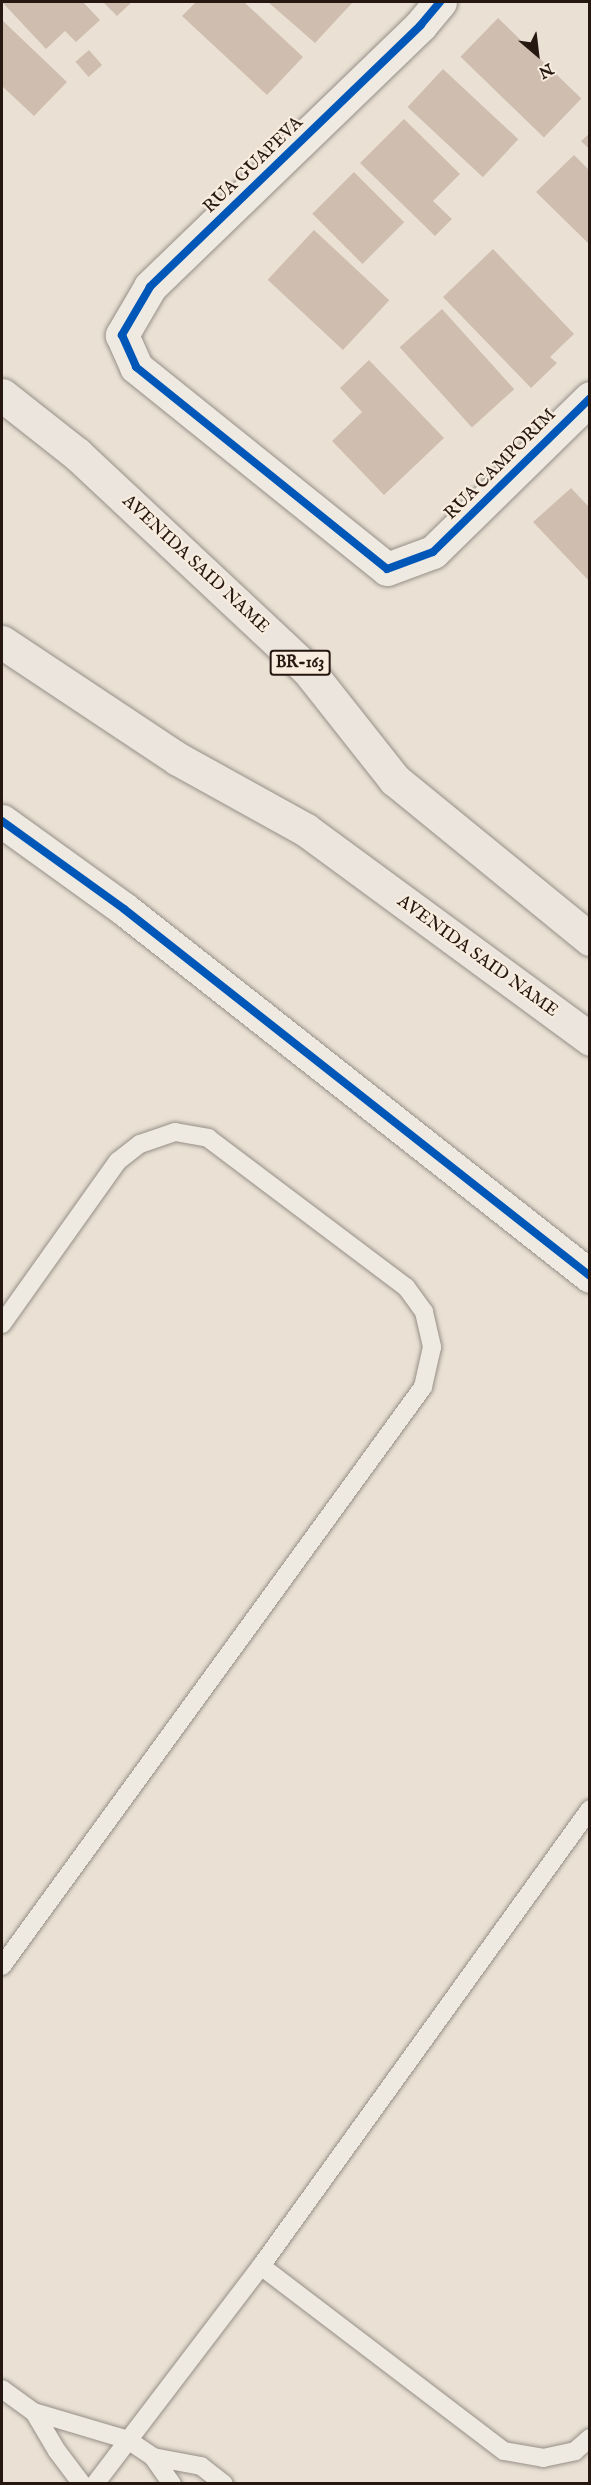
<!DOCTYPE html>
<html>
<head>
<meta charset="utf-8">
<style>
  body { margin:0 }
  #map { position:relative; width:591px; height:2485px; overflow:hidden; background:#eae1d4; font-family:"IM FELL English",serif }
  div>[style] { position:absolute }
  .building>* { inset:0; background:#cfbeb0; transform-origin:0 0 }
  .roads { filter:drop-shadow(0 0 2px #968f87) drop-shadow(0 0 2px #968f87) }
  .service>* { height:18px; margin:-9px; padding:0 9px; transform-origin:9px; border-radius:9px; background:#eeeae2 }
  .minor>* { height:33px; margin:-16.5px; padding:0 16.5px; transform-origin:16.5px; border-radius:16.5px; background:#eeeae2 }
  .trunk>* { height:33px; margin:-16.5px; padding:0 16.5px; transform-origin:16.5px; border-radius:16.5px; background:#ebe5de }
  .cycleway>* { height:8px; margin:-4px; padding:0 4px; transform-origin:4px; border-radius:4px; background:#0057b8 }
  span { translate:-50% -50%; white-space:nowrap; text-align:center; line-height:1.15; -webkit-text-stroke:4.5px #f7ecdd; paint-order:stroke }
  .shield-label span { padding:2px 4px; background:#f7ecdd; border:2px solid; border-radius:4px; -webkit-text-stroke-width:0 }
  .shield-label { font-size:16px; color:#261711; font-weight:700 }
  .street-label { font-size:18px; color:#261711 }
  .frame { position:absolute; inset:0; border:3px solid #261711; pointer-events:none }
  .north { position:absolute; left:507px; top:24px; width:60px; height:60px; -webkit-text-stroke:4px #f7ecdd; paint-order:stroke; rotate:152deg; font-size:16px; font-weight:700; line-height:24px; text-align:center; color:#261711 }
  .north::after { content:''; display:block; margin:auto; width:21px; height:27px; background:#261711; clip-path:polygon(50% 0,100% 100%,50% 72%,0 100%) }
</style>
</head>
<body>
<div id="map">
  <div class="building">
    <i style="clip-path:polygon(2px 2px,83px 2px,100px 20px,76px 42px,65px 31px,46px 49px)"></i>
    <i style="clip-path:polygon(103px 2px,132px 2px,117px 16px)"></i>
    <i style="clip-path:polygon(196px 2px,244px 2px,303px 57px,267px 95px,182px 16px)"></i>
    <i style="clip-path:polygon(268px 2px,353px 2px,315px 43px)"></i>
    <i style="left:498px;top:18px;width:116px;height:54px;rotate:44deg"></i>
    <i style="clip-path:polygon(2px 20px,67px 82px,34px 116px,3px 87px,2px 89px)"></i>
    <i style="left:89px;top:50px;width:20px;height:18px;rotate:49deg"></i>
    <i style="left:443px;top:69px;width:103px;height:52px;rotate:43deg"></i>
    <i style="clip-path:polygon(404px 119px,460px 174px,433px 201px,452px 219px,435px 236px,360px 163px)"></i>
    <i style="clip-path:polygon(590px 133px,590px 150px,581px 141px)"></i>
    <i style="clip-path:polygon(574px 155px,590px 171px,590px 245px,536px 192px)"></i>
    <i style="left:354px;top:172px;width:71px;height:59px;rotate:45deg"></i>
    <i style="left:314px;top:230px;width:103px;height:68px;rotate:43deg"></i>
    <i style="clip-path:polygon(493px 249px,574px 334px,550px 357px,557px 363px,531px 388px,443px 297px)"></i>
    <i style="left:442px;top:309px;width:108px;height:57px;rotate:48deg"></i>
    <i style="clip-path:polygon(369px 360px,444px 438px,384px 495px,332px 441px,362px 412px,340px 388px)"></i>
    <i style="clip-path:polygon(571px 488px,590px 508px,590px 582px,533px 522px)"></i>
  </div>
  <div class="roads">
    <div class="service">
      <i style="left:2px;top:1324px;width:200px;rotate:-54.6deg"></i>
      <i style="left:118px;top:1161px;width:28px;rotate:-38deg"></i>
      <i style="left:140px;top:1144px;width:37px;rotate:-19deg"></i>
      <i style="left:175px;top:1132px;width:34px;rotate:10deg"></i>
      <i style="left:208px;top:1138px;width:248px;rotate:37deg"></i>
      <i style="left:406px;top:1287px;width:31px;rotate:54deg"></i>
      <i style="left:424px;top:1312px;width:36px;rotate:77deg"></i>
      <i style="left:432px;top:1347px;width:41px;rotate:102.7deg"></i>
      <i style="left:423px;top:1387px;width:716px;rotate:126.02deg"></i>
      <i style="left:261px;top:2266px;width:305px;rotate:37.3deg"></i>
      <i style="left:504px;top:2451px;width:40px;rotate:10deg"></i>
      <i style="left:543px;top:2458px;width:33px;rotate:-12deg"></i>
      <i style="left:575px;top:2451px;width:20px;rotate:-41deg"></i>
      <i style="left:2px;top:2389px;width:39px;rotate:36deg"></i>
      <i style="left:153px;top:2457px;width:49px;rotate:10.6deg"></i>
      <i style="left:201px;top:2466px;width:29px;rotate:38deg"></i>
      <i style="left:82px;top:2484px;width:41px;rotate:-127.1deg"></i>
      <i style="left:57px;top:2451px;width:45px;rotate:-120.5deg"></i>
      <i style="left:34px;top:2412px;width:98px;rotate:16.6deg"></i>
      <i style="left:128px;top:2440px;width:30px;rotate:34deg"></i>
      <i style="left:153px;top:2457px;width:33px;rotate:55deg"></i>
      <i style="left:95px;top:2484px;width:274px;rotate:-52.7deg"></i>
      <i style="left:261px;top:2266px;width:563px;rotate:-54.25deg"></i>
    </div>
    <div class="minor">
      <i style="left:440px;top:2px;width:30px;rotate:130deg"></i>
      <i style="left:421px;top:25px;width:377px;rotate:136deg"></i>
      <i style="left:150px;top:287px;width:56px;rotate:120.3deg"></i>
      <i style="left:122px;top:335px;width:35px;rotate:66deg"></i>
      <i style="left:136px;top:367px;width:322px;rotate:38.8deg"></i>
      <i style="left:387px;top:569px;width:49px;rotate:-20.3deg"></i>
      <i style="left:433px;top:552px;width:220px;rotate:-44.4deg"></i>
      <i style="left:2px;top:821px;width:150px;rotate:35.8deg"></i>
      <i style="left:124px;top:909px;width:593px;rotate:38.22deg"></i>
    </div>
    <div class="trunk">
      <i style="left:2px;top:395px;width:95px;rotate:38.2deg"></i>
      <i style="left:77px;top:454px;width:316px;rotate:43.1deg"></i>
      <i style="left:308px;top:670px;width:140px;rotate:51.7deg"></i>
      <i style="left:395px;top:780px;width:252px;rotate:39.2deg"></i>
      <i style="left:2px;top:642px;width:211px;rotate:33.6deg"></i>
      <i style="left:178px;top:759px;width:146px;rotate:29deg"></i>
      <i style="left:306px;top:830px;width:353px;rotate:36.3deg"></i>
    </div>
  </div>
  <div class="cycleway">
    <i style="left:440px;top:2px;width:30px;rotate:130deg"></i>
    <i style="left:421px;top:25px;width:377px;rotate:136deg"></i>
    <i style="left:150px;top:287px;width:56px;rotate:120.3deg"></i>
    <i style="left:122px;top:335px;width:35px;rotate:66deg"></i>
    <i style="left:136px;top:367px;width:322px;rotate:38.8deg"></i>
    <i style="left:387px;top:569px;width:49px;rotate:-20.3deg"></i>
    <i style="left:433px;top:552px;width:220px;rotate:-44.4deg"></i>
    <i style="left:2px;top:821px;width:150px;rotate:35.8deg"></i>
    <i style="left:124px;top:909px;width:593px;rotate:38.22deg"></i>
  </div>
  <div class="shield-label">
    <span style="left:300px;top:663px">BR-163</span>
  </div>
  <div class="street-label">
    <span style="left:254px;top:166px;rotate:-44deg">RUA GUAPEVA</span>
    <span style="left:501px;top:465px;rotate:-45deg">RUA CAMPORIM</span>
    <span style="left:195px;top:565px;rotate:43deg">AVENIDA SAID NAME</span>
    <span style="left:477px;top:957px;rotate:36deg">AVENIDA SAID NAME</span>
  </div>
  <div class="frame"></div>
  <div class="north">N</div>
</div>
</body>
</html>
